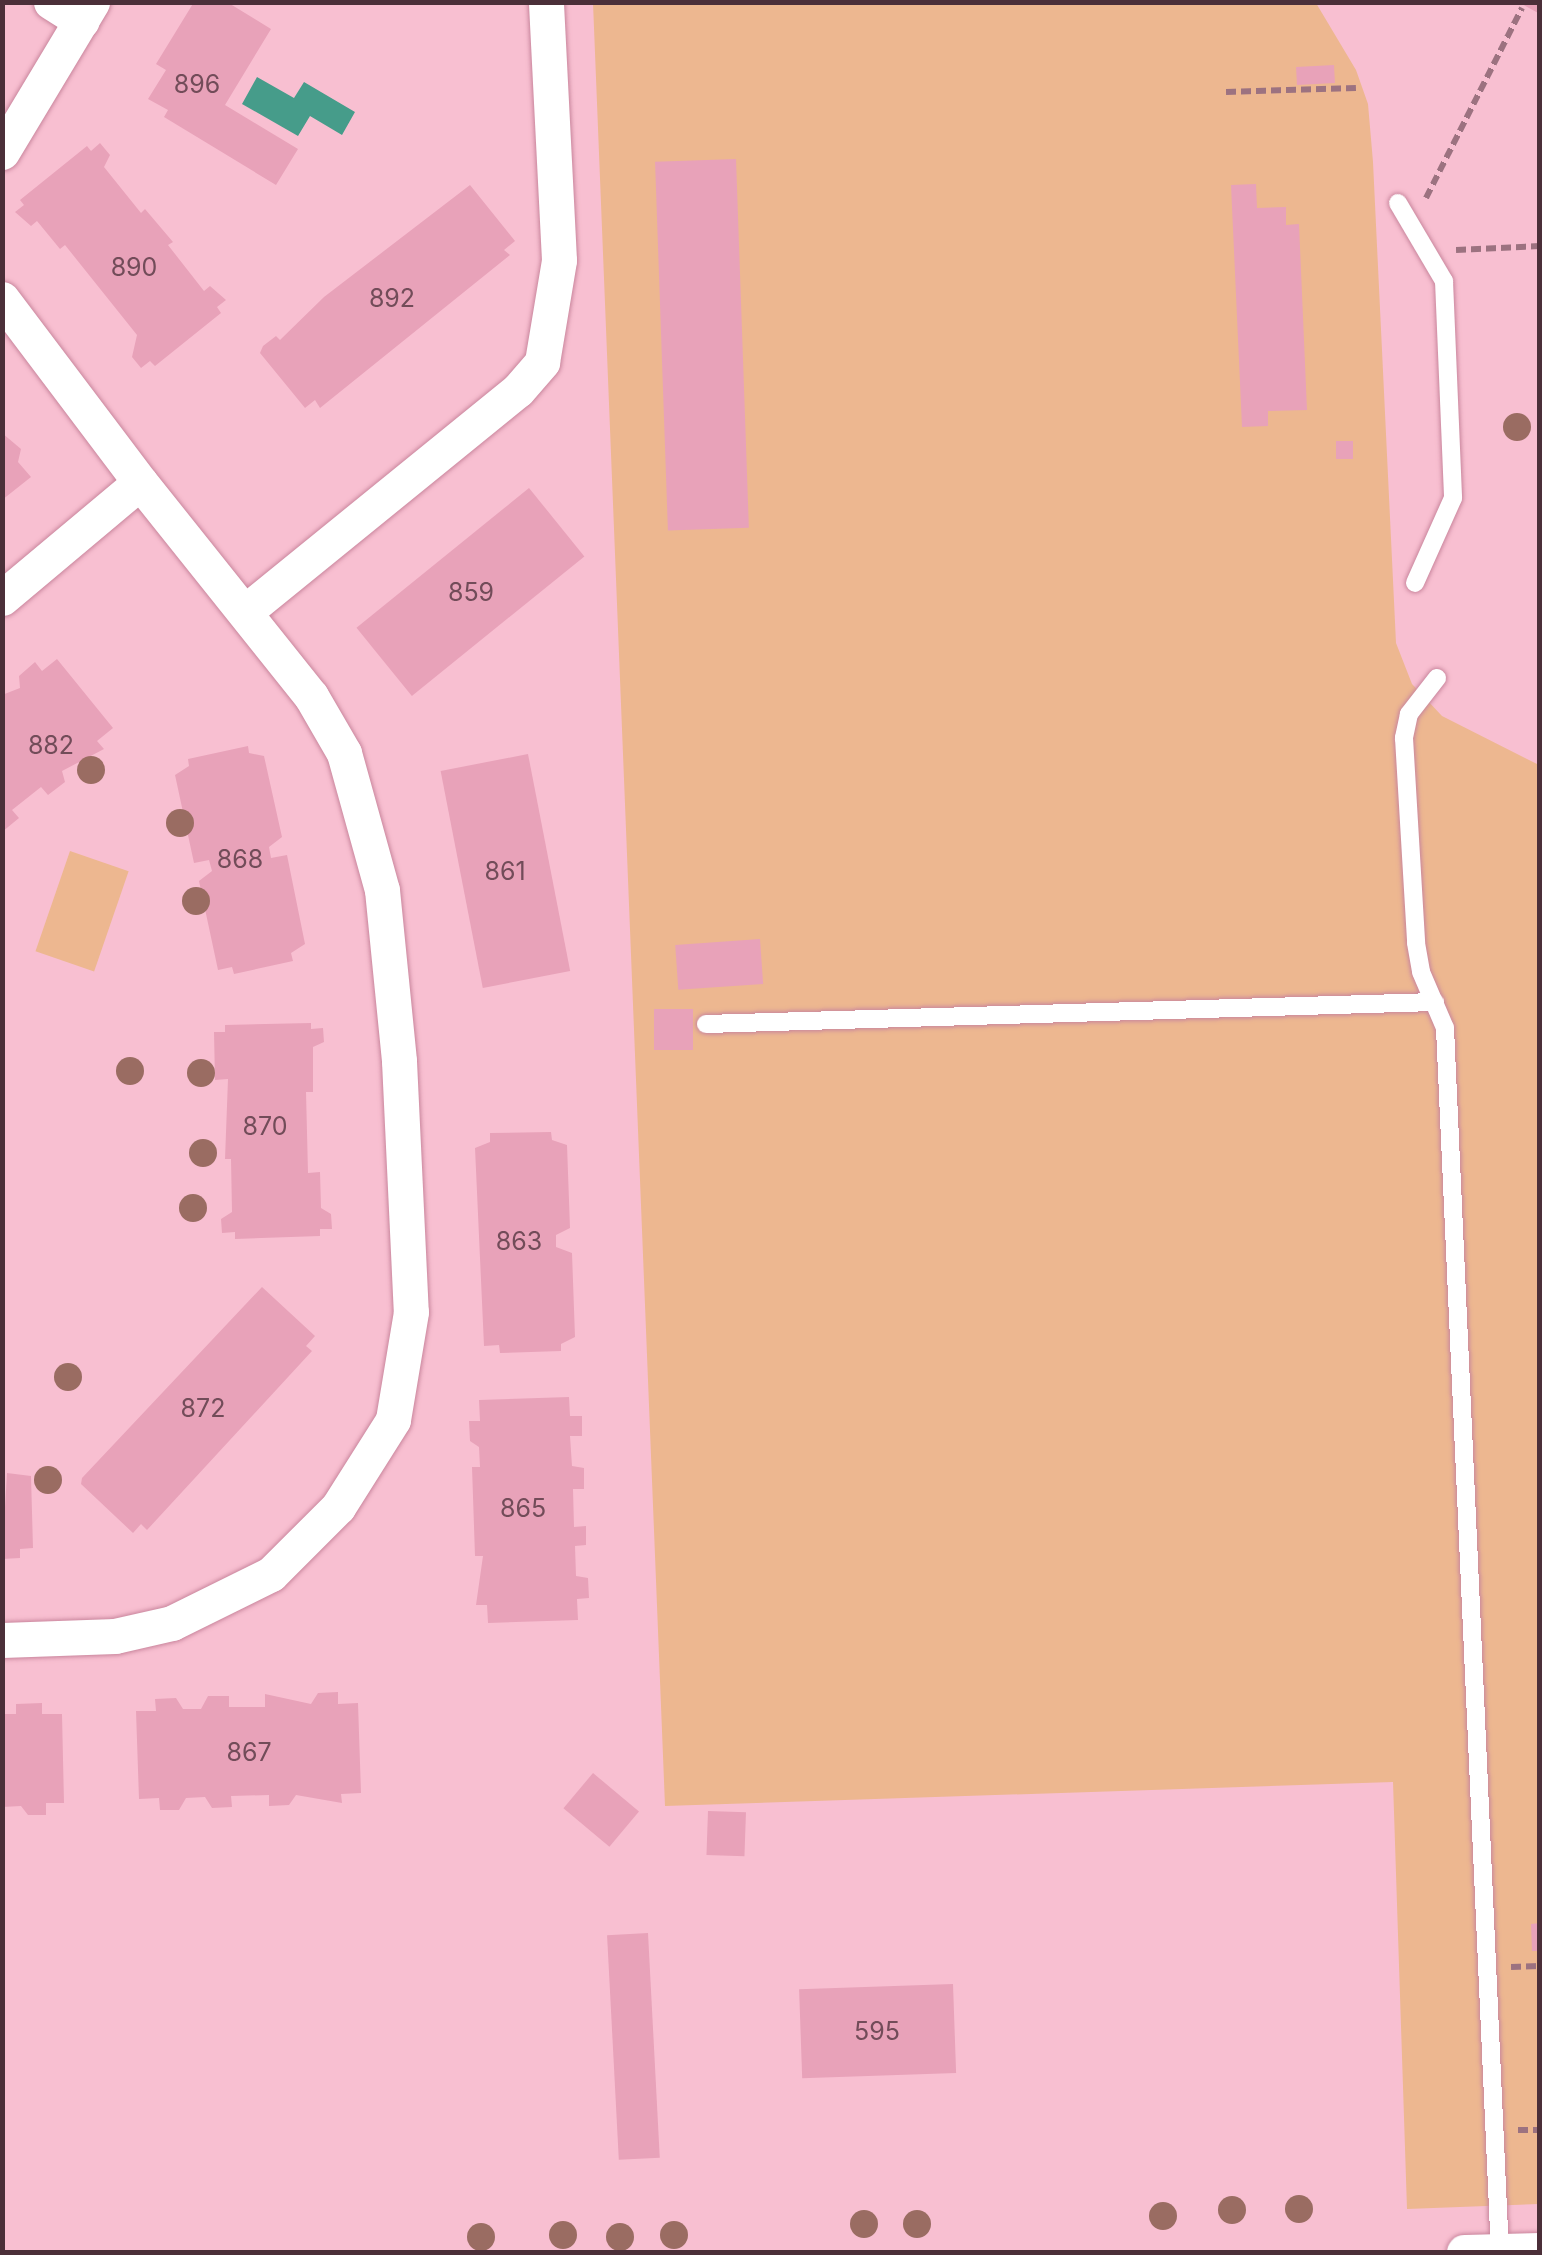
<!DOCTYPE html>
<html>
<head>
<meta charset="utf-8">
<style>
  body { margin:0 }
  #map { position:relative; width:1542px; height:2255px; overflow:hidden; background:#f8bfd1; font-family:Inter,sans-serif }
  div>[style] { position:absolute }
  .green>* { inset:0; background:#edb790; transform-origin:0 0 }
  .water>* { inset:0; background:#469c8a }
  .building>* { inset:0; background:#e8a2b9; transform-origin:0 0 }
  .path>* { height:6px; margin-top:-3px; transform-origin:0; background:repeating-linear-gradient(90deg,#9c7280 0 10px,transparent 0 15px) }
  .roads { filter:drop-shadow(0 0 2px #c9869d) drop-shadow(0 0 2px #c9869d) }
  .lane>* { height:18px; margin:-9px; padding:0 9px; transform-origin:9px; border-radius:9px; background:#fff }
  .street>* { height:35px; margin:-17.5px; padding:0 17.5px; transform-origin:17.5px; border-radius:17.5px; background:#fff }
  .trees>* { width:28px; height:28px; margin:-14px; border-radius:50%; background:#9a6c62 }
  span { translate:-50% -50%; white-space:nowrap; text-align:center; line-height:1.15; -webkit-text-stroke:8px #f8bfd1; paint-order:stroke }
  .number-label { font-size:25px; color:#724c59 }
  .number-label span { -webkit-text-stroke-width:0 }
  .frame { position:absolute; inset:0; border:5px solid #4b2f39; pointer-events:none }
</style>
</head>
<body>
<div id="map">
  <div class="green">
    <i style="clip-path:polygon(593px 3px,1316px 3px,1356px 70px,1368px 104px,1373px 162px,1396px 643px,1412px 684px,1442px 716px,1539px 765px,1539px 2204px,1407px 2209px,1393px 1782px,665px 1806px)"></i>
    <i style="left:70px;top:851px;width:62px;height:106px;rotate:19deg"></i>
  </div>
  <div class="water">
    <i style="clip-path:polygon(257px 77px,294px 98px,304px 82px,355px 112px,342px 135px,310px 116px,298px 136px,242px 104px)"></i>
  </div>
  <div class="building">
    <i style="clip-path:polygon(194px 2px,227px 2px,271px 29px,225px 105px,298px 149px,276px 185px,164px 117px,168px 110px,148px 99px,166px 70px,156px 64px)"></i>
    <i style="clip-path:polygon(1518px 2px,1540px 2px,1540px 14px)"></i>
    <i style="left:1334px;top:65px;width:18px;height:38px;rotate:87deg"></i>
    <i style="clip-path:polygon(100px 143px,110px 155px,104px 167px,141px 213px,145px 209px,173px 242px,168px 245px,204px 291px,210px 286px,226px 300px,217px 307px,221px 313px,155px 366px,150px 361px,141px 368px,132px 357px,137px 335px,65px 245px,60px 249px,37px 221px,31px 226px,15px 212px,24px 205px,20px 200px,87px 146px,91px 151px)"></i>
    <i style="left:736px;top:159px;width:369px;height:81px;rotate:88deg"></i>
    <i style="clip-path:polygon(1256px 184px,1257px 208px,1286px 207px,1286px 225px,1299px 224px,1307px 410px,1268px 411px,1268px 426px,1242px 427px,1231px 185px)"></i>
    <i style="clip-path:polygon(470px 185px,515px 241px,504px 250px,510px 255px,320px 408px,315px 400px,305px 408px,260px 353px,263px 346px,276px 336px,280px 340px,324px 297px)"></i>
    <i style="clip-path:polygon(2px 433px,21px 449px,18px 462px,31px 477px,2px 500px)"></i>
    <i style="left:1336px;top:441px;width:17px;height:18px"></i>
    <i style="left:529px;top:488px;width:88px;height:222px;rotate:51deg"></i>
    <i style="clip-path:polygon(57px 659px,113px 728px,97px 741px,104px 749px,62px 771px,65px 782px,48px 795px,41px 787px,12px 810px,19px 818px,2px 832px,2px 695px,20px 688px,19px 676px,35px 662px,42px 671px)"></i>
    <i style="clip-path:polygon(248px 746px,249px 753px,264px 756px,282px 837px,269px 847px,271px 858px,287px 855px,305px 944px,291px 953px,293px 961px,234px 974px,232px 967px,218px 970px,199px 881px,212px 871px,209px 860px,194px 863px,175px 775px,189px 766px,188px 759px)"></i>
    <i style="left:528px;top:754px;width:221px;height:89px;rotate:79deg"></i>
    <i style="left:760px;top:939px;width:45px;height:85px;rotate:86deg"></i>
    <i style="left:693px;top:1009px;width:41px;height:39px;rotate:90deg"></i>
    <i style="clip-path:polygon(311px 1023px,311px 1029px,323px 1028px,324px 1042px,313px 1047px,313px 1092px,306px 1092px,308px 1173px,320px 1172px,321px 1208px,331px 1214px,332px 1229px,320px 1229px,320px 1236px,235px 1239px,235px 1232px,222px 1233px,221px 1219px,232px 1212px,231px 1159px,225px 1159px,228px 1079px,215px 1080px,214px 1032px,225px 1032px,225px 1025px)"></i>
    <i style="clip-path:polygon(551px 1132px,552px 1140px,567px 1145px,570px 1228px,556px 1235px,556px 1247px,572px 1253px,575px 1337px,561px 1344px,561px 1351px,500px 1353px,499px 1345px,484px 1346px,475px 1148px,490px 1142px,490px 1133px)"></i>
    <i style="clip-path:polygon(262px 1287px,315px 1336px,306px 1346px,312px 1351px,147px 1530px,141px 1524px,133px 1533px,81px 1484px,82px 1478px)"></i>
    <i style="clip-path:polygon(569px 1397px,570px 1416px,582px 1416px,582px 1436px,570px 1436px,572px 1466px,584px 1468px,584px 1489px,573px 1489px,574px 1527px,586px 1526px,586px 1545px,575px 1546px,576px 1576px,588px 1578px,589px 1598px,577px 1599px,578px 1620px,488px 1623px,487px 1605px,476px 1605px,483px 1556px,475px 1556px,472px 1467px,480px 1467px,479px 1447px,470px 1441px,469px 1421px,480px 1421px,479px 1400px)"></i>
    <i style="clip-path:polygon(7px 1473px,31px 1476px,33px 1548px,20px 1549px,20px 1558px,2px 1559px)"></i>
    <i style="clip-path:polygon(338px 1692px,338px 1704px,358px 1703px,361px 1793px,341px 1794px,342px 1803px,296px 1795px,289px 1805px,269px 1806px,269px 1795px,231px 1796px,232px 1807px,212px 1808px,205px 1797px,186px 1798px,179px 1810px,160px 1810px,159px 1798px,139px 1799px,136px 1711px,156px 1711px,155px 1699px,176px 1698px,183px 1709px,201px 1709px,208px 1696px,229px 1696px,229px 1707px,265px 1707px,265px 1694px,311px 1704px,318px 1693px)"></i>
    <i style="clip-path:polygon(42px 1703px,42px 1714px,62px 1714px,64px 1803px,46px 1803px,46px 1815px,28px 1815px,21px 1806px,2px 1807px,2px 1714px,16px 1714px,16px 1704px)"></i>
    <i style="left:593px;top:1773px;width:60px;height:46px;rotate:40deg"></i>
    <i style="left:708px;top:1811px;width:38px;height:44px;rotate:2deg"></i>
    <i style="clip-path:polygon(1540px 1923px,1540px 1951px,1532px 1951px,1531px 1924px)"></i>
    <i style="left:648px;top:1933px;width:225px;height:41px;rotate:87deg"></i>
    <i style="left:953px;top:1984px;width:89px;height:154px;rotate:88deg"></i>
  </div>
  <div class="path">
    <i style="left:1226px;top:92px;width:130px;rotate:-1.8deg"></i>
    <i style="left:1426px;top:198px;width:213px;rotate:-63.2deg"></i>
    <i style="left:1456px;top:250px;width:84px;rotate:-2.7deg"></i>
    <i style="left:1511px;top:1967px;width:29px;rotate:-2deg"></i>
    <i style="left:1518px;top:2130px;width:22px"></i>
  </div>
  <div class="roads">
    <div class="lane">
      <i style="left:1398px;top:203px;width:91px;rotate:59.5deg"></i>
      <i style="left:1444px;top:281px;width:217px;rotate:87.6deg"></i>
      <i style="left:1453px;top:498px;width:93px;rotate:114.1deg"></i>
      <i style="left:1437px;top:678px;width:46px;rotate:127.9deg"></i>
      <i style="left:1409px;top:714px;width:25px;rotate:102deg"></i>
      <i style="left:1404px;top:738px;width:205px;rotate:86.6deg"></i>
      <i style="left:1416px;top:943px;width:29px;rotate:80deg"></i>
      <i style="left:1421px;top:972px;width:61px;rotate:66.8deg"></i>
      <i style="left:1445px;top:1028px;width:1224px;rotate:87.43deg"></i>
      <i style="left:706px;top:1024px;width:729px;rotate:-1.73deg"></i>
    </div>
    <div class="street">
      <i style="left:51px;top:2px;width:36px;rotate:32deg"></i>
      <i style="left:2px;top:152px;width:175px;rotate:-59deg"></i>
      <i style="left:2px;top:299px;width:229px;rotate:53deg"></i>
      <i style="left:2px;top:598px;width:180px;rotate:-40deg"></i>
      <i style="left:140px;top:482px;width:274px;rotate:51.4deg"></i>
      <i style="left:311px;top:696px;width:66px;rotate:59.9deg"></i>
      <i style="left:344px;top:753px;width:142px;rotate:74.5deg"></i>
      <i style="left:382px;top:890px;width:172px;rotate:84.3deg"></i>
      <i style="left:399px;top:1061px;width:251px;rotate:87.3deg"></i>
      <i style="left:411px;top:1312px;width:109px;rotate:99.5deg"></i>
      <i style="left:393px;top:1420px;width:103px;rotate:122.3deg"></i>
      <i style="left:338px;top:1507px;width:95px;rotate:135deg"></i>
      <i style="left:271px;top:1574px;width:110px;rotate:153.7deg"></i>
      <i style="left:172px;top:1623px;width:58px;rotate:167.2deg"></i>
      <i style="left:115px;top:1636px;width:113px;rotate:178deg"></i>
      <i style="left:246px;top:611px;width:350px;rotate:-39.1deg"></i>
      <i style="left:518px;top:390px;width:37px;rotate:-49deg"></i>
      <i style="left:542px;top:362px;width:103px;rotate:-80.5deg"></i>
      <i style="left:559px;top:260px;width:258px;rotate:-92.9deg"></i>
      <i style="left:1464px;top:2252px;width:76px;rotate:-1.5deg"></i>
    </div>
  </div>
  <div class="trees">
    <i style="left:1517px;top:427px"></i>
    <i style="left:91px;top:770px"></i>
    <i style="left:180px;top:823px"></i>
    <i style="left:196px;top:901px"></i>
    <i style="left:130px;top:1071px"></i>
    <i style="left:201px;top:1073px"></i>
    <i style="left:203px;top:1153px"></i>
    <i style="left:193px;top:1208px"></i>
    <i style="left:68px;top:1377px"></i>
    <i style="left:48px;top:1480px"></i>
    <i style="left:1299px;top:2209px"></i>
    <i style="left:1232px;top:2210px"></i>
    <i style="left:1163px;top:2216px"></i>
    <i style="left:864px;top:2224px"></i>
    <i style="left:917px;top:2224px"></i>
    <i style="left:563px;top:2235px"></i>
    <i style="left:674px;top:2235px"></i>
    <i style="left:481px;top:2237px"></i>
    <i style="left:620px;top:2237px"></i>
  </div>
  <div class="number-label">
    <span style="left:197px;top:84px">896</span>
    <span style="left:134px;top:267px">890</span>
    <span style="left:392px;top:298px">892</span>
    <span style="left:471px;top:592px">859</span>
    <span style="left:51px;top:745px">882</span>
    <span style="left:240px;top:859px">868</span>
    <span style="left:505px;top:871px">861</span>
    <span style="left:265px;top:1126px">870</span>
    <span style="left:519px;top:1241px">863</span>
    <span style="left:203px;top:1408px">872</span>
    <span style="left:523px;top:1508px">865</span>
    <span style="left:249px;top:1752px">867</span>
    <span style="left:877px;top:2031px">595</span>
  </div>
  <div class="frame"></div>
</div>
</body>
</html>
